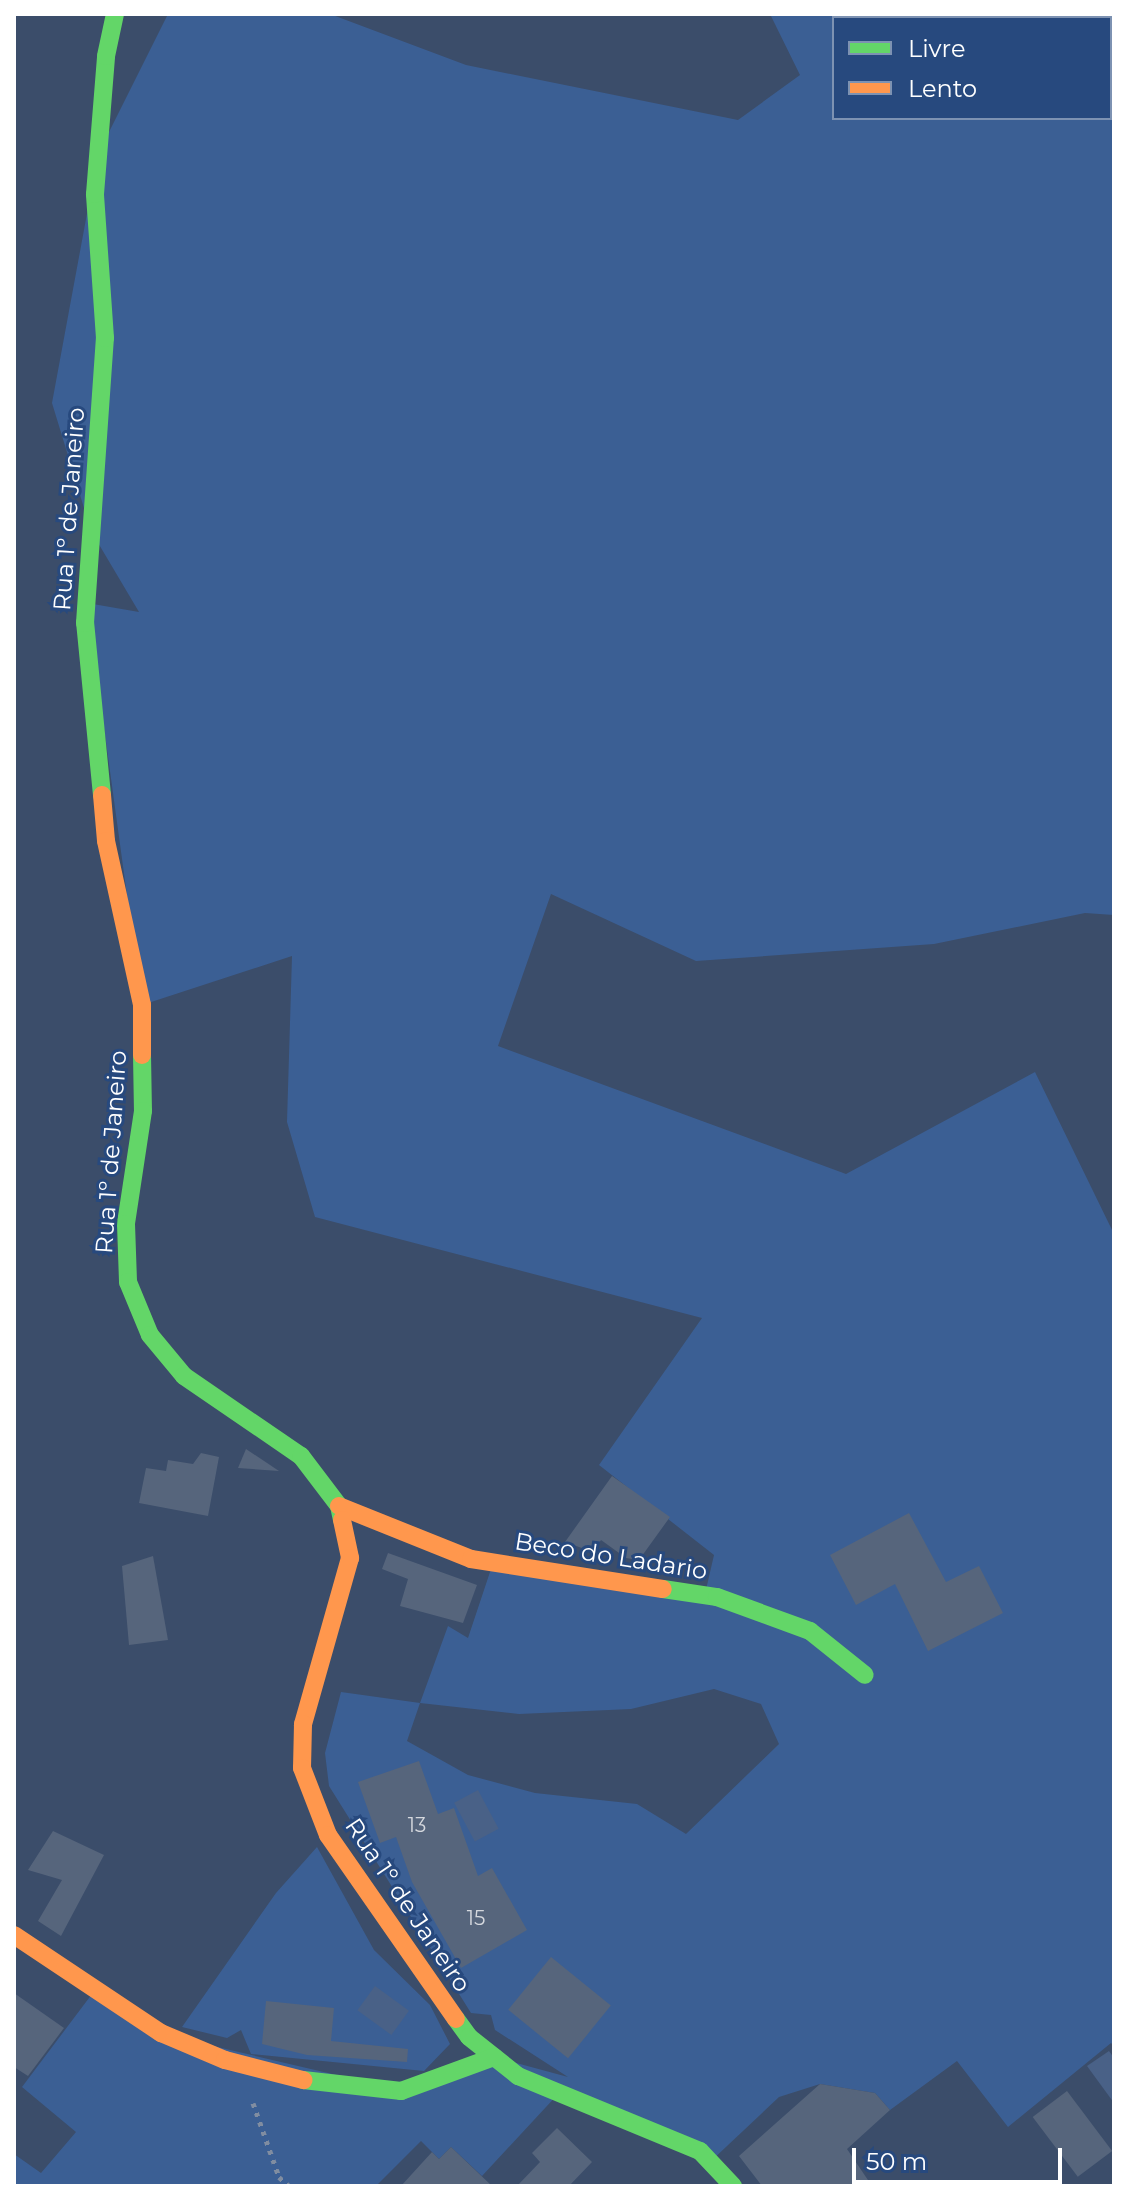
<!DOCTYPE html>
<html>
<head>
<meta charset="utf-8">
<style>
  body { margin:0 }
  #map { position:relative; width:1128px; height:2200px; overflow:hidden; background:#3b4d6a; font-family:Montserrat,sans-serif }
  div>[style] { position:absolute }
  .green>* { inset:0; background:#3b5f94 }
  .water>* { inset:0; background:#496187; transform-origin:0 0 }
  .building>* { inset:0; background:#56657c; transform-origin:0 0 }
  .path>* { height:5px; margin-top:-2.5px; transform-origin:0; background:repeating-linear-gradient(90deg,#808da1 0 4px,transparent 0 10px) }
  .fast>* { height:18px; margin:-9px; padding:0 9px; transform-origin:9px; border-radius:9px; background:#63d668 }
  .slow>* { height:18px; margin:-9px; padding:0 9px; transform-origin:9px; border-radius:9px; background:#ff974d }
  span { translate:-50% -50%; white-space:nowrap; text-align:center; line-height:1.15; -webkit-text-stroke:6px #27497e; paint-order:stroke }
  .number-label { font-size:20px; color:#d5d8de }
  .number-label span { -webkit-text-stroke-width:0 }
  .street-label { font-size:24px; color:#fff }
  .frame { position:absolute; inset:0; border:16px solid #fff; pointer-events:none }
  .legend { position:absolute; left:832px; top:16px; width:280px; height:104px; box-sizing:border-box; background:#27497e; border:2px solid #7d92b2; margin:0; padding:10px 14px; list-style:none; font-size:24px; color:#fff }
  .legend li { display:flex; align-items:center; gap:16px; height:40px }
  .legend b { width:40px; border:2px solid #7d92b2 }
  .scale { position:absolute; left:852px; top:2148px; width:210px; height:36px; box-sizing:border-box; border:4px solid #fff; border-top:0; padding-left:10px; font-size:24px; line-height:28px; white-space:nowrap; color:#fff; -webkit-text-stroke:6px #27497e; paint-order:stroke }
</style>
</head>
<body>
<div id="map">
  <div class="green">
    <i style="clip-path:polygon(evenodd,168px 14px,330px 14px,466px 65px,738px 120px,800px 75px,770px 14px,1114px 14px,1114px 915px,1085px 913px,934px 944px,696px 961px,551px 894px,498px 1046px,846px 1174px,1035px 1072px,1114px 1234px,1114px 2046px,1111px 2043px,1008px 2127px,957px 2061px,890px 2110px,875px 2093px,820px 2084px,779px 2097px,710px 2162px,559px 2093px,482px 2176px,451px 2147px,439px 2159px,421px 2141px,376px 2186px,14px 2186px,14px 2154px,41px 2173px,76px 2132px,22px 2087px,95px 1990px,170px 2036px,401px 2090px,494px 2057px,568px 2077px,495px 2030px,491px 2015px,471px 2013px,329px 1786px,325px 1753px,341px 1692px,420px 1703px,448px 1626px,468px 1638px,493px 1563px,705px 1594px,714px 1555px,599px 1465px,702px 1318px,315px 1217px,287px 1122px,292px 956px,142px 1005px,87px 603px,139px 612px,91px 531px,52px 403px,98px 154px,168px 14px,834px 18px,1110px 18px,1110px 118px,834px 118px,834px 18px,168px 14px,714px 1689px,761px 1704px,779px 1744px,686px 1834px,637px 1804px,535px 1793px,468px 1775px,407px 1741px,420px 1703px,519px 1714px,631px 1709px,714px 1689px)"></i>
    <i style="clip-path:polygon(317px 1847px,374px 1950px,430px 2005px,450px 2044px,424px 2071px,251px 2054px,241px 2030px,227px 2038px,182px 2027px,276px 1893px)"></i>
  </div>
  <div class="water">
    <i style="left:478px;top:1790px;width:44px;height:27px;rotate:62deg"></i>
    <i style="left:375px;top:1986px;width:42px;height:30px;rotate:36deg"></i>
    <i style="clip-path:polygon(1109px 2051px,1114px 2058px,1114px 2103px,1087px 2066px)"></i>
  </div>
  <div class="building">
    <i style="clip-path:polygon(246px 1449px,279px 1471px,238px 1468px)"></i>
    <i style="clip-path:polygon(201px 1453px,219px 1457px,208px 1516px,139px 1503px,146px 1468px,166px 1471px,168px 1460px,193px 1464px)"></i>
    <i style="clip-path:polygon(612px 1476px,670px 1517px,639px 1560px,626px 1558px,601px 1540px,593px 1552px,565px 1542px)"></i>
    <i style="clip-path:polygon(909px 1513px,946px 1582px,979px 1566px,1003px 1613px,928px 1651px,895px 1584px,856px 1605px,830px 1555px)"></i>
    <i style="clip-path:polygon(388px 1553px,477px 1585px,463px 1623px,400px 1606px,408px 1579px,382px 1569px)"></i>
    <i style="clip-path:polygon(153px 1556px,168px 1640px,129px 1645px,122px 1566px)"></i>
    <i style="clip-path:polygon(419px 1761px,438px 1814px,454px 1808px,478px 1876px,492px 1868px,527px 1930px,461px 1968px,412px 1882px,396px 1837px,380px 1843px,358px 1782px)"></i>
    <i style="clip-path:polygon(53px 1831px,104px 1855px,61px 1936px,38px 1921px,62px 1880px,28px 1870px)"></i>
    <i style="left:551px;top:1957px;width:77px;height:68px;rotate:39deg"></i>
    <i style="clip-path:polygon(14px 1993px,64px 2028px,28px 2076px,14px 2067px)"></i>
    <i style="clip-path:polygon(266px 2001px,334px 2008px,331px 2041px,408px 2049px,407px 2062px,307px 2055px,262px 2044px)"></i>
    <i style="clip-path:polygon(820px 2084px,875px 2093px,890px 2110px,847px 2149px,872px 2186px,762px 2186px,739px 2156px)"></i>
    <i style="left:1067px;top:2091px;width:75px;height:43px;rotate:53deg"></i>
    <i style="clip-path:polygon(557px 2128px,592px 2162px,569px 2186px,517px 2186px,540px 2162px,532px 2153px)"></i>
    <i style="clip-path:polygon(451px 2147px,492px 2186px,401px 2186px,432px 2152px,439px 2159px)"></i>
  </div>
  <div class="path">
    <i style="left:253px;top:2103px;width:78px;rotate:70.6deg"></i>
    <i style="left:279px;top:2177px;width:13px;rotate:42deg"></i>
  </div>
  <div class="fast">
    <i style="left:102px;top:795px;width:173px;rotate:-95.6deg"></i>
    <i style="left:85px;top:623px;width:286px;rotate:-86deg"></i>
    <i style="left:105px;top:338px;width:144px;rotate:-94deg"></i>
    <i style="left:95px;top:194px;width:138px;rotate:-85.4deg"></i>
    <i style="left:106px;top:56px;width:43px;rotate:-77.9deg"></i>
    <i style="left:142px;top:1055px;width:56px;rotate:89deg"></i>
    <i style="left:143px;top:1111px;width:114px;rotate:98.6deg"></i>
    <i style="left:126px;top:1224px;width:58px;rotate:88deg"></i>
    <i style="left:128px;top:1282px;width:57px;rotate:67.5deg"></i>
    <i style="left:150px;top:1335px;width:53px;rotate:50.3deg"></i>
    <i style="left:184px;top:1376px;width:142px;rotate:34.4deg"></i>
    <i style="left:301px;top:1456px;width:63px;rotate:52.8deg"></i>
    <i style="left:339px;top:1506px;width:14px;rotate:78deg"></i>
    <i style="left:663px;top:1589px;width:55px;rotate:8.4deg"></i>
    <i style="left:717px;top:1597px;width:99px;rotate:20.1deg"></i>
    <i style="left:810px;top:1631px;width:70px;rotate:38.7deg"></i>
    <i style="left:456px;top:2019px;width:22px;rotate:54deg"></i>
    <i style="left:469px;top:2037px;width:63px;rotate:38.5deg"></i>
    <i style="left:518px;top:2076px;width:197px;rotate:22.4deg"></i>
    <i style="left:700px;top:2151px;width:48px;rotate:46.7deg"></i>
    <i style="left:303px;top:2080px;width:99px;rotate:6.4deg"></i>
    <i style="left:401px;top:2091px;width:99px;rotate:-20.1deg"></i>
  </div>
  <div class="slow">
    <i style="left:102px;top:795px;width:46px;rotate:85deg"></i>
    <i style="left:106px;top:841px;width:168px;rotate:77.6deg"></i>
    <i style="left:142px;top:1005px;width:50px;rotate:90deg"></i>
    <i style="left:339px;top:1506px;width:142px;rotate:21.9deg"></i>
    <i style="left:471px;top:1559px;width:194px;rotate:8.9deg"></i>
    <i style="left:342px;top:1520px;width:39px;rotate:78deg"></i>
    <i style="left:350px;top:1558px;width:173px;rotate:105.8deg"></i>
    <i style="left:303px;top:1724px;width:44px;rotate:91.3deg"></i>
    <i style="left:302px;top:1768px;width:72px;rotate:68.8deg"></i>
    <i style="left:328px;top:1835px;width:224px;rotate:55.2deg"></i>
    <i style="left:14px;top:1935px;width:177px;rotate:33.7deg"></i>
    <i style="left:161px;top:2033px;width:69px;rotate:22.9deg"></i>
    <i style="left:225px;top:2060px;width:81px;rotate:14.4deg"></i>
  </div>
  <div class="number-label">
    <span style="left:417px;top:1825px">13</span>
    <span style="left:476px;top:1918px">15</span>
  </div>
  <div class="street-label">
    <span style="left:69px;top:509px;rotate:-86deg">Rua 1º de Janeiro</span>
    <span style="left:111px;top:1152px;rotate:-86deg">Rua 1º de Janeiro</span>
    <span style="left:611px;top:1556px;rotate:9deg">Beco do Ladario</span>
    <span style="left:408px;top:1905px;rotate:56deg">Rua 1º de Janeiro</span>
  </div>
  <div class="frame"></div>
  <ul class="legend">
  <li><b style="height:10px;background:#63d668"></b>Livre</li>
  <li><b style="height:10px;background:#ff974d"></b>Lento</li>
  </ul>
  <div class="scale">50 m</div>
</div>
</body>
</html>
